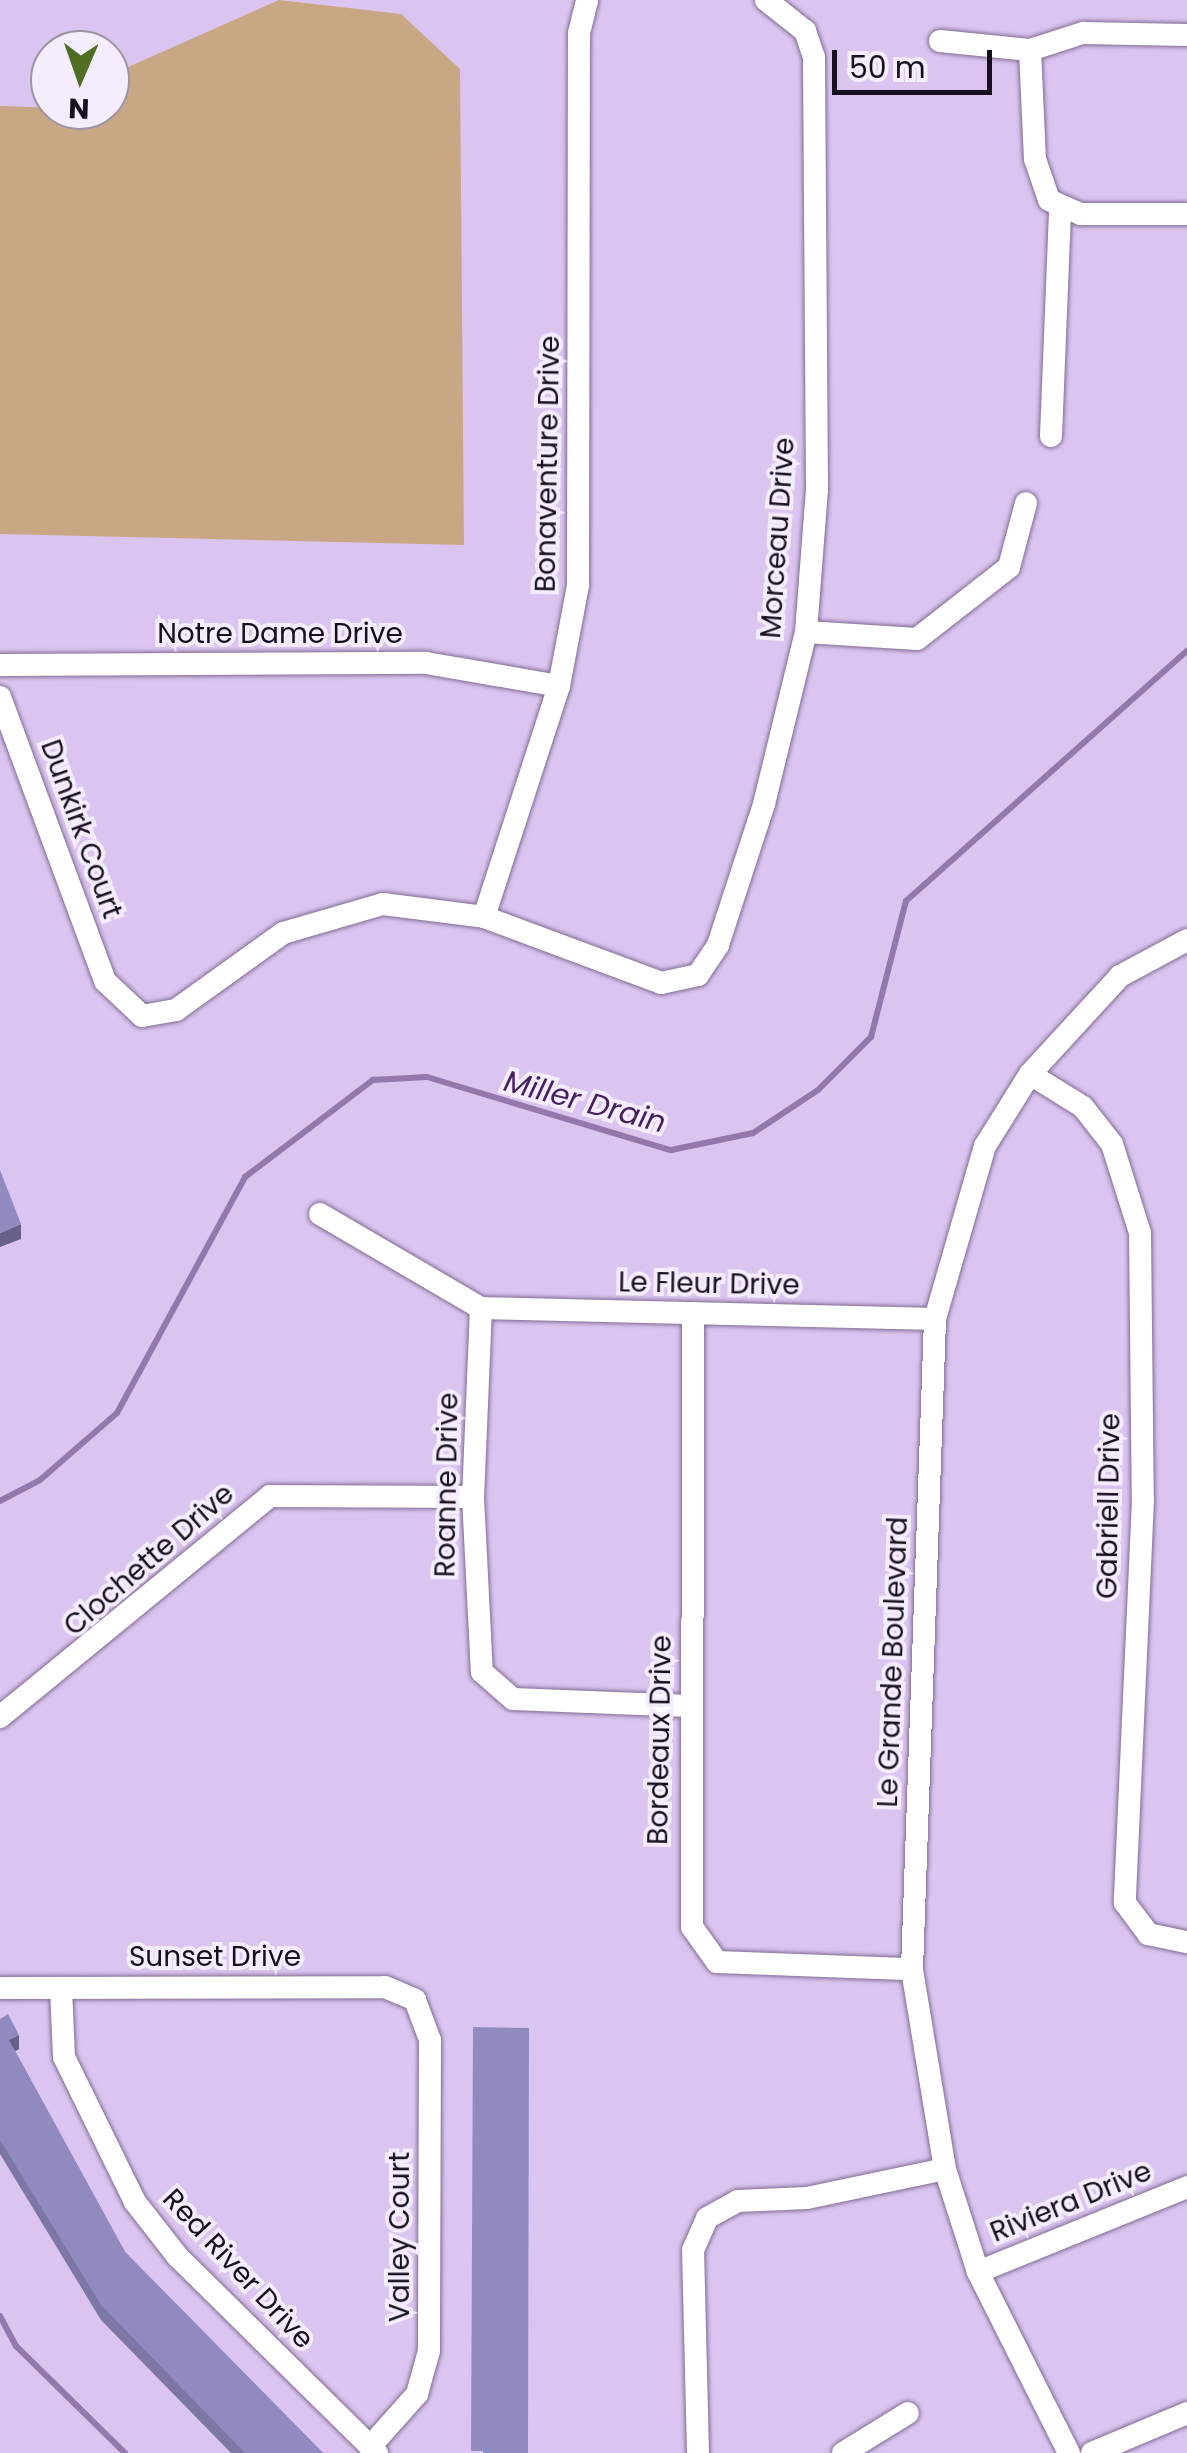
<!DOCTYPE html>
<html>
<head>
<meta charset="utf-8">
<style>
  body { margin:0 }
  #map { position:relative; width:1187px; height:2453px; overflow:hidden; background:#dbc5f0; font-family:Poppins,sans-serif }
  div>[style] { position:absolute }
  .green>* { inset:0; background:#c8a784 }
  .stream>* { height:6px; margin:-3px; padding:0 3px; transform-origin:3px; border-radius:3px; background:#9478ab }
  .roads { filter:drop-shadow(0 0 2px #816c93) drop-shadow(0 0 2px #816c93) }
  .street>* { height:22px; margin:-11px; padding:0 11px; transform-origin:11px; border-radius:11px; background:#fff }
  .wall>* { inset:0; background:#7c77a6 }
  .shaded-wall>* { inset:0; background:#656187 }
  .building>* { inset:0; background:#908ac1 }
  span { translate:-50% -50%; white-space:nowrap; text-align:center; line-height:1.15; -webkit-text-stroke:8px #f5ecfe; paint-order:stroke }
  .street-label { font-size:28px; color:#170f1e }
  .water-label { font-size:30px; color:#451f5f; font-style:italic }
  .north { position:absolute; left:30px; top:30px; width:100px; height:100px; box-sizing:border-box; background:#f5ecfe; border:2px solid #9c94a4; border-radius:50%; rotate:182deg; font-size:28px; font-weight:700; line-height:40px; text-align:center; color:#170f1e }
  .north::after { content:''; display:block; margin:auto; width:35px; height:45px; background:#4f6d23; clip-path:polygon(50% 0,100% 100%,50% 72%,0 100%) }
  .scale { position:absolute; left:832px; top:50px; width:160px; height:45px; box-sizing:border-box; border:5px solid #170f1e; border-top:0; padding-left:12px; font-size:30px; line-height:35px; white-space:nowrap; color:#170f1e; -webkit-text-stroke:8px #f5ecfe; paint-order:stroke }
</style>
</head>
<body>
<div id="map">
  <div class="green">
    <i style="clip-path:polygon(279px 0,401px 14px,460px 69px,464px 545px,0 534px,0 106px,110px 110px,110px 75px)"></i>
  </div>
  <div class="stream">
    <i style="left:0;top:1501px;width:45px;rotate:-27.7deg"></i>
    <i style="left:40px;top:1480px;width:102px;rotate:-41deg"></i>
    <i style="left:117px;top:1413px;width:268px;rotate:-61.5deg"></i>
    <i style="left:245px;top:1177px;width:161px;rotate:-37.2deg"></i>
    <i style="left:373px;top:1080px;width:54px;rotate:-3.2deg"></i>
    <i style="left:427px;top:1077px;width:255px;rotate:16.7deg"></i>
    <i style="left:671px;top:1150px;width:84px;rotate:-11.7deg"></i>
    <i style="left:753px;top:1133px;width:78px;rotate:-33.5deg"></i>
    <i style="left:818px;top:1090px;width:75px;rotate:-45deg"></i>
    <i style="left:871px;top:1037px;width:140px;rotate:-75.6deg"></i>
    <i style="left:906px;top:901px;width:376px;rotate:-41.7deg"></i>
    <i style="left:0;top:2316px;width:34px;rotate:62deg"></i>
    <i style="left:16px;top:2346px;width:153px;rotate:44.5deg"></i>
  </div>
  <div class="roads">
    <div class="street">
      <i style="left:940px;top:41px;width:90px;rotate:5.7deg"></i>
      <i style="left:1030px;top:50px;width:56px;rotate:-17.8deg"></i>
      <i style="left:1083px;top:33px;width:104px;rotate:1.1deg"></i>
      <i style="left:1030px;top:50px;width:109px;rotate:87.4deg"></i>
      <i style="left:1035px;top:159px;width:43px;rotate:71.1deg"></i>
      <i style="left:1049px;top:200px;width:35px;rotate:24deg"></i>
      <i style="left:1081px;top:214px;width:106px"></i>
      <i style="left:1051px;top:436px;width:229px;rotate:-87.7deg"></i>
      <i style="left:806px;top:632px;width:111px;rotate:3.6deg"></i>
      <i style="left:917px;top:639px;width:117px;rotate:-38deg"></i>
      <i style="left:1009px;top:567px;width:66px;rotate:-75.1deg"></i>
      <i style="left:0;top:665px;width:426px;rotate:-0.3deg"></i>
      <i style="left:426px;top:663px;width:135px;rotate:9.8deg"></i>
      <i style="left:0;top:697px;width:303px;rotate:69.7deg"></i>
      <i style="left:105px;top:981px;width:51px;rotate:43.4deg"></i>
      <i style="left:142px;top:1016px;width:35px;rotate:-10deg"></i>
      <i style="left:176px;top:1010px;width:132px;rotate:-35.7deg"></i>
      <i style="left:283px;top:933px;width:104px;rotate:-16.2deg"></i>
      <i style="left:383px;top:904px;width:102px;rotate:7.3deg"></i>
      <i style="left:484px;top:917px;width:189px;rotate:20.4deg"></i>
      <i style="left:661px;top:983px;width:38px;rotate:-12deg"></i>
      <i style="left:698px;top:975px;width:36px;rotate:-56deg"></i>
      <i style="left:718px;top:945px;width:148px;rotate:-71.9deg"></i>
      <i style="left:764px;top:804px;width:177px;rotate:-76.3deg"></i>
      <i style="left:806px;top:632px;width:143px;rotate:-85.6deg"></i>
      <i style="left:817px;top:489px;width:432px;rotate:-90.4deg"></i>
      <i style="left:814px;top:57px;width:28px;rotate:-109deg"></i>
      <i style="left:805px;top:31px;width:50px;rotate:-141.5deg"></i>
      <i style="left:484px;top:917px;width:243px;rotate:-72deg"></i>
      <i style="left:559px;top:686px;width:103px;rotate:-79.3deg"></i>
      <i style="left:578px;top:585px;width:552px;rotate:-89.9deg"></i>
      <i style="left:579px;top:33px;width:34px;rotate:-76deg"></i>
      <i style="left:1030px;top:1074px;width:62px;rotate:31.9deg"></i>
      <i style="left:1083px;top:1107px;width:47px;rotate:51.9deg"></i>
      <i style="left:1112px;top:1144px;width:93px;rotate:72.5deg"></i>
      <i style="left:1140px;top:1233px;width:267px;rotate:89.4deg"></i>
      <i style="left:1143px;top:1500px;width:403px;rotate:92.6deg"></i>
      <i style="left:1125px;top:1903px;width:39px;rotate:53deg"></i>
      <i style="left:1148px;top:1934px;width:40px;rotate:12deg"></i>
      <i style="left:320px;top:1214px;width:186px;rotate:30.3deg"></i>
      <i style="left:481px;top:1308px;width:454px;rotate:1.4deg"></i>
      <i style="left:481px;top:1308px;width:189px;rotate:92.4deg"></i>
      <i style="left:473px;top:1497px;width:175px;rotate:87.1deg"></i>
      <i style="left:482px;top:1672px;width:41px;rotate:41.1deg"></i>
      <i style="left:513px;top:1699px;width:177px;rotate:2.3deg"></i>
      <i style="left:693px;top:1313px;width:614px;rotate:90.09deg"></i>
      <i style="left:692px;top:1927px;width:43px;rotate:54.5deg"></i>
      <i style="left:717px;top:1962px;width:195px;rotate:2.1deg"></i>
      <i style="left:0;top:1717px;width:349px;rotate:-39.3deg"></i>
      <i style="left:270px;top:1496px;width:203px;rotate:0.3deg"></i>
      <i style="left:0;top:1988px;width:385px;rotate:-0.1deg"></i>
      <i style="left:385px;top:1987px;width:33px;rotate:23deg"></i>
      <i style="left:415px;top:2000px;width:43px;rotate:69.4deg"></i>
      <i style="left:430px;top:2040px;width:311px;rotate:90.2deg"></i>
      <i style="left:429px;top:2351px;width:45px;rotate:105.6deg"></i>
      <i style="left:417px;top:2394px;width:71px;rotate:131.6deg"></i>
      <i style="left:61px;top:1988px;width:69px;rotate:87.5deg"></i>
      <i style="left:64px;top:2057px;width:161px;rotate:63.9deg"></i>
      <i style="left:135px;top:2202px;width:68px;rotate:52.1deg"></i>
      <i style="left:177px;top:2256px;width:281px;rotate:44.6deg"></i>
      <i style="left:978px;top:2272px;width:226px;rotate:-22.1deg"></i>
      <i style="left:698px;top:2453px;width:203px;rotate:-91.4deg"></i>
      <i style="left:693px;top:2250px;width:35px;rotate:-66deg"></i>
      <i style="left:707px;top:2218px;width:35px;rotate:-29deg"></i>
      <i style="left:738px;top:2201px;width:69px;rotate:-2.5deg"></i>
      <i style="left:807px;top:2198px;width:141px;rotate:-11.9deg"></i>
      <i style="left:843px;top:2453px;width:76px;rotate:-31.6deg"></i>
      <i style="left:1069px;top:2453px;width:203px;rotate:-116.7deg"></i>
      <i style="left:978px;top:2272px;width:108px;rotate:-107.8deg"></i>
      <i style="left:945px;top:2169px;width:203px;rotate:-99.4deg"></i>
      <i style="left:912px;top:1969px;width:650px;rotate:-87.97deg"></i>
      <i style="left:935px;top:1319px;width:180px;rotate:-73.9deg"></i>
      <i style="left:985px;top:1146px;width:85px;rotate:-58deg"></i>
      <i style="left:1030px;top:1074px;width:133px;rotate:-47.4deg"></i>
      <i style="left:1120px;top:976px;width:76px;rotate:-28.2deg"></i>
      <i style="left:1092px;top:2453px;width:103px;rotate:-22.8deg"></i>
    </div>
  </div>
  <div class="wall">
    <i style="clip-path:polygon(0 2019px,19px 2049px,15px 2051px,125px 2252px,323px 2453px,231px 2453px,101px 2320px,0 2154px)"></i>
  </div>
  <div class="shaded-wall">
    <i style="clip-path:polygon(21px 1224px,21px 1239px,0 1247px,0 1233px)"></i>
    <i style="clip-path:polygon(19px 2035px,19px 2049px,9px 2054px,9px 2040px)"></i>
  </div>
  <div class="building">
    <i style="clip-path:polygon(0 1170px,21px 1224px,0 1233px)"></i>
    <i style="clip-path:polygon(8px 2014px,19px 2035px,9px 2040px,125px 2252px,323px 2453px,245px 2453px,101px 2305px,0 2140px,0 2019px)"></i>
    <i style="clip-path:polygon(473px 2027px,529px 2028px,528px 2453px,483px 2453px,483px 2451px,471px 2451px)"></i>
  </div>
  <div class="street-label">
    <span style="left:548px;top:464px;rotate:-89deg">Bonaventure Drive</span>
    <span style="left:778px;top:538px;rotate:-86deg">Morceau Drive</span>
    <span style="left:280px;top:634px">Notre Dame Drive</span>
    <span style="left:81px;top:829px;rotate:70deg">Dunkirk Court</span>
    <span style="left:709px;top:1284px;rotate:1deg">Le Fleur Drive</span>
    <span style="left:447px;top:1485px;rotate:-89deg">Roanne Drive</span>
    <span style="left:1109px;top:1506px;rotate:-89deg">Gabriell Drive</span>
    <span style="left:149px;top:1560px;rotate:-41deg">Clochette Drive</span>
    <span style="left:893px;top:1662px;rotate:-88deg">Le Grande Boulevard</span>
    <span style="left:660px;top:1740px;rotate:-89deg">Bordeaux Drive</span>
    <span style="left:215px;top:1957px">Sunset Drive</span>
    <span style="left:1071px;top:2202px;rotate:-22deg">Riviera Drive</span>
    <span style="left:400px;top:2237px;rotate:-90deg">Valley Court</span>
    <span style="left:238px;top:2269px;rotate:47deg">Red River Drive</span>
  </div>
  <div class="water-label">
    <span style="left:585px;top:1102px;rotate:15deg">Miller Drain</span>
  </div>
  <div class="north">N</div>
  <div class="scale">50 m</div>
</div>
</body>
</html>
